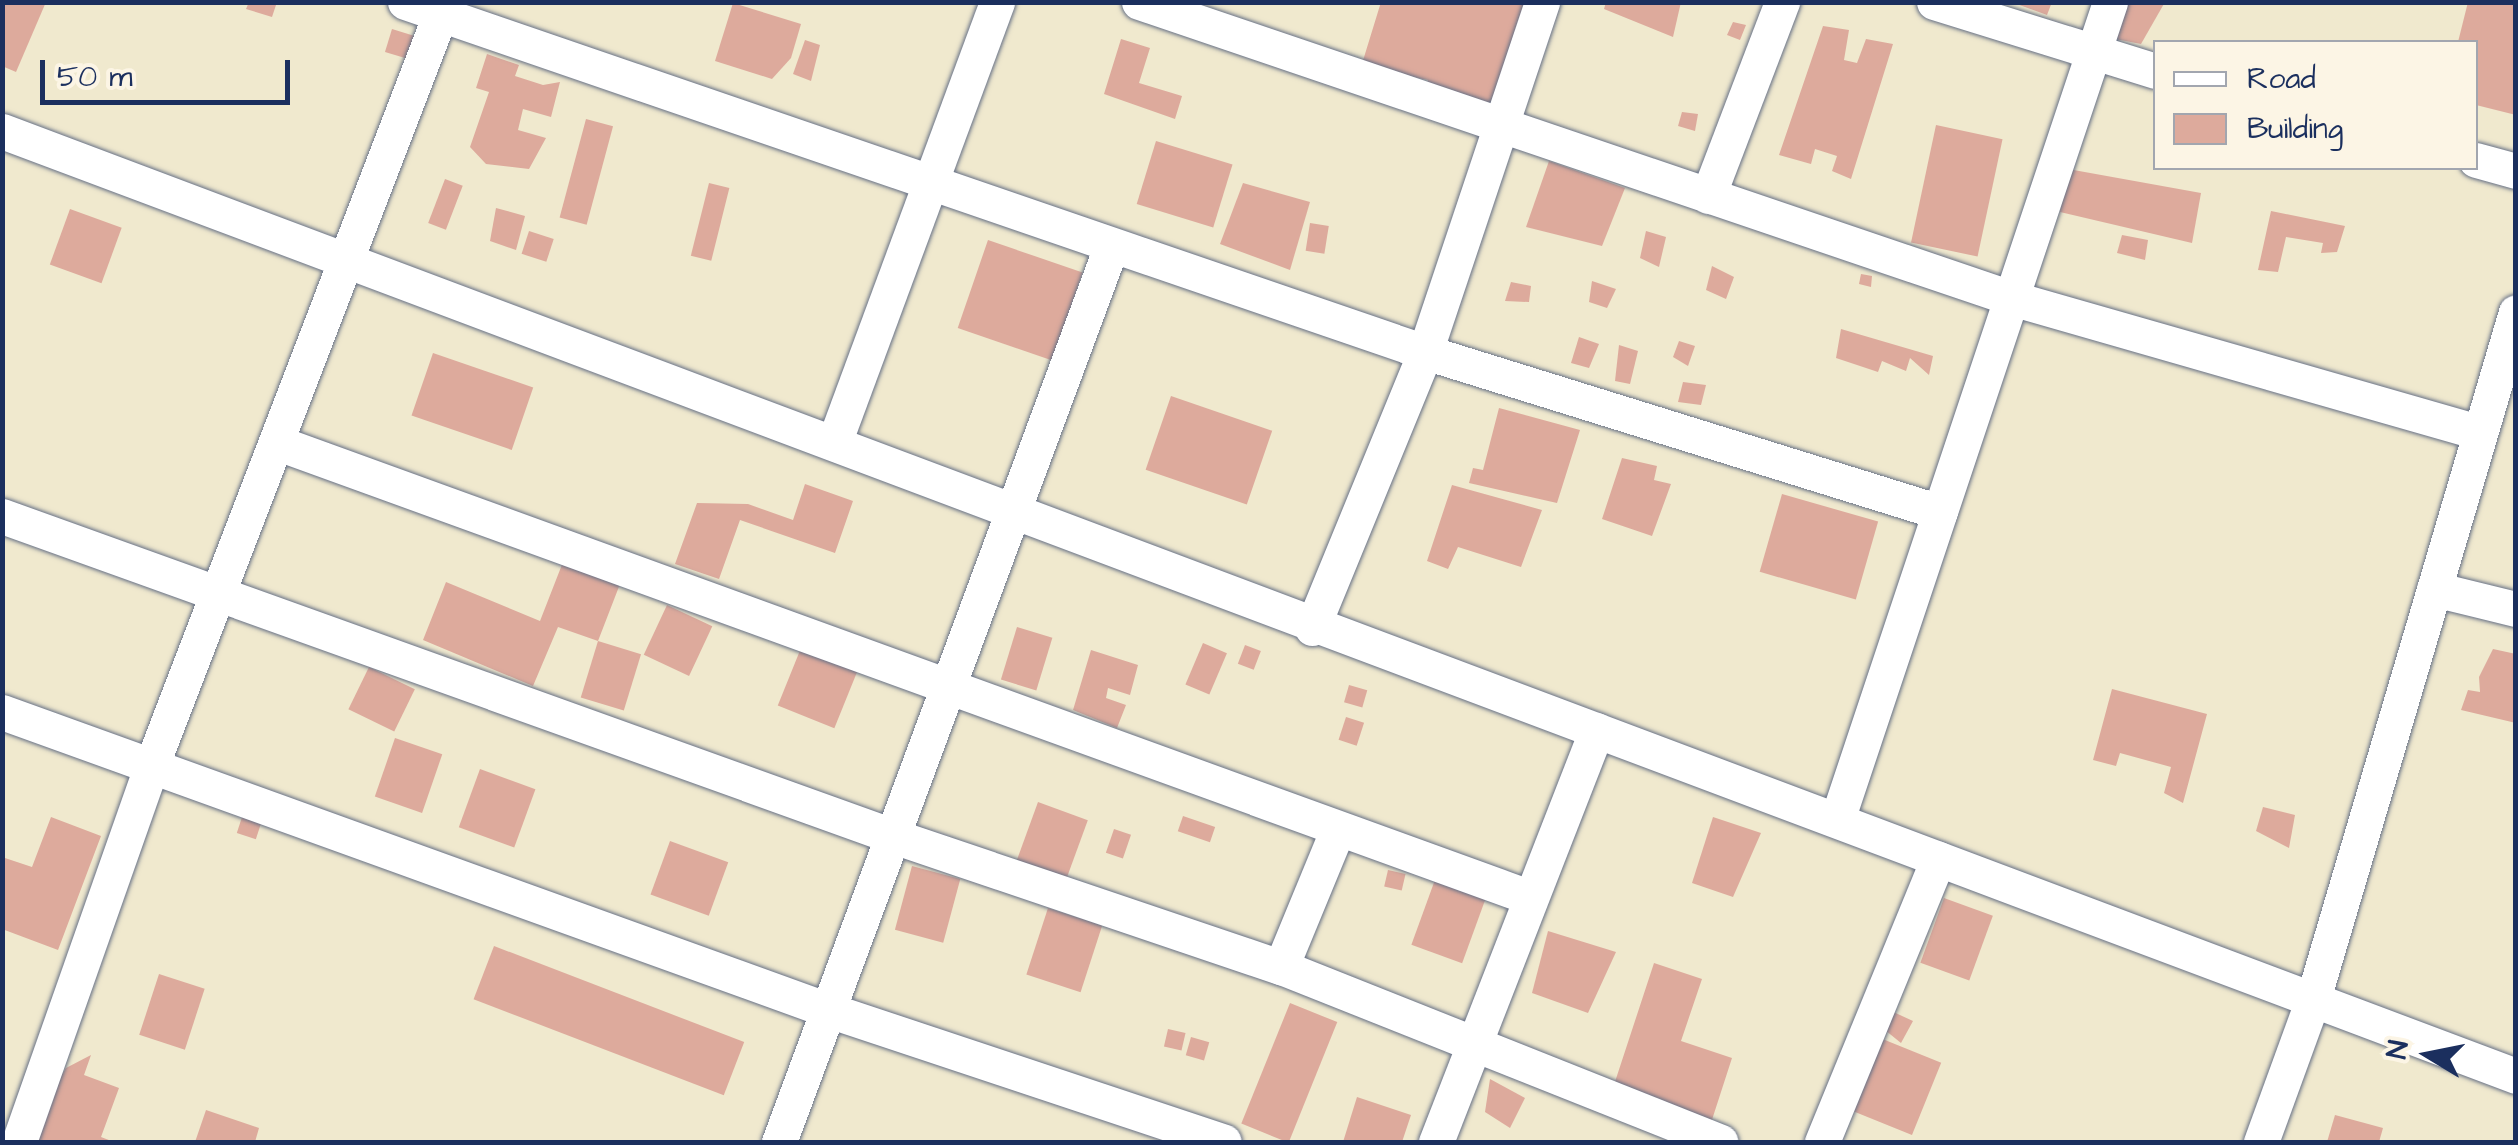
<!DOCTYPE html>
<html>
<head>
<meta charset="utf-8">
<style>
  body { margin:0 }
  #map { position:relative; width:2518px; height:1145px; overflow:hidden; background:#f0e9ce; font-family:"Architects Daughter",sans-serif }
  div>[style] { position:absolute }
  .building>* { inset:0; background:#ddaa9c; transform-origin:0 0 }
  .roads { filter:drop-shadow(0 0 2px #667085) drop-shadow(0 0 2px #667085) }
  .minor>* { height:35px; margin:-17.5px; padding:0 17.5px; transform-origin:17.5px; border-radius:17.5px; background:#fff }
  span { translate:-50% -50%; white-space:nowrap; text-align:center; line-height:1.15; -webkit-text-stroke:10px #fcf5e5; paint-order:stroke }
  .frame { position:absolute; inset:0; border:5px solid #1b2f5e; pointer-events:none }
  .legend { position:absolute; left:2153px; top:40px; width:325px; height:130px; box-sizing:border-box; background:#fcf5e5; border:2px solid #a2a6af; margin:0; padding:12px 18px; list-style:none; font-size:30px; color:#1b2f5e }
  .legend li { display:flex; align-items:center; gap:20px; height:50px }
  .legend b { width:50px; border:2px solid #a2a6af }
  .north { position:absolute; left:2378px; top:1005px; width:100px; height:100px; -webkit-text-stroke:8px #fcf5e5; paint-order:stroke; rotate:280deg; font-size:28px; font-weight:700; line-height:40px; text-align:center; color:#1b2f5e }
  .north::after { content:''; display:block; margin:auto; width:35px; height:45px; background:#1b2f5e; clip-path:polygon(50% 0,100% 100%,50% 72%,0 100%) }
  .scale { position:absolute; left:40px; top:60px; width:250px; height:45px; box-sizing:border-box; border:5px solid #1b2f5e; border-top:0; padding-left:12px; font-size:30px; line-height:35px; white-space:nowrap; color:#1b2f5e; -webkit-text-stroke:8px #fcf5e5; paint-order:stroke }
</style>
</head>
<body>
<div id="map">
  <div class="building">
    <i style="clip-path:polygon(2px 2px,46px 2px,16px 72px,2px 66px)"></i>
    <i style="clip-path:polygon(249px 2px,277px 2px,272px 17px,246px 9px)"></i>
    <i style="clip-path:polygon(1381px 2px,1529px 2px,1496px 107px,1423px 97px,1428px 80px,1361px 67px)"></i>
    <i style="clip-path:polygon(1606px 2px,1681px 2px,1673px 37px,1604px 9px)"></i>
    <i style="clip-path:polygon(2011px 2px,2052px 2px,2047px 15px)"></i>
    <i style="clip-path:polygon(2122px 2px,2165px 2px,2141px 44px,2110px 38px)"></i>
    <i style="clip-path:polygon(2468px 2px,2516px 2px,2516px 115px,2476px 105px,2476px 42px,2458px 42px)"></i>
    <i style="clip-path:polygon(733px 3px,801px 24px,791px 58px,772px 79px,715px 61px)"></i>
    <i style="clip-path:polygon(1733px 22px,1746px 25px,1740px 40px,1727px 35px)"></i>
    <i style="clip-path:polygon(1823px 26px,1849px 30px,1844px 60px,1857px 63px,1866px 39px,1893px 44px,1851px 179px,1832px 171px,1837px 156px,1815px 149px,1811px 164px,1779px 155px)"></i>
    <i style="left:392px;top:29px;width:27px;height:24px;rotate:17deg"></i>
    <i style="clip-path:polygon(1121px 39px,1150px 48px,1139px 83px,1182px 96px,1175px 119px,1104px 94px)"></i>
    <i style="clip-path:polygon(805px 40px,820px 45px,811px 81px,793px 74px)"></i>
    <i style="clip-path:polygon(487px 54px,519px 65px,515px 76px,543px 85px,560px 82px,551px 117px,523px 109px,518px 130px,546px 138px,529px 169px,486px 164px,470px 147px,489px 92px,476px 88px)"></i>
    <i style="clip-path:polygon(1682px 112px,1698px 114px,1695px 131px,1678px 126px)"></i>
    <i style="left:586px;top:119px;width:28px;height:102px;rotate:15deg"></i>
    <i style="left:1936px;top:125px;width:68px;height:120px;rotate:12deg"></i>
    <i style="left:1156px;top:141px;width:80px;height:66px;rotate:17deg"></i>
    <i style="clip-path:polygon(1549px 161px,1625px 188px,1602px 246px,1526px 227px)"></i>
    <i style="clip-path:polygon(2068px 169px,2201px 193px,2192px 243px,2060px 212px)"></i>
    <i style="left:445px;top:179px;width:19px;height:47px;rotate:21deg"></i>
    <i style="left:709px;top:183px;width:21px;height:75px;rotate:14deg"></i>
    <i style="clip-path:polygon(1243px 183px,1310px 202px,1290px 270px,1220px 244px)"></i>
    <i style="clip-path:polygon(496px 208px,525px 216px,516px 250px,490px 241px)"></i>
    <i style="left:70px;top:209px;width:55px;height:59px;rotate:20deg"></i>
    <i style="clip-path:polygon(2271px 211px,2345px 226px,2337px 252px,2321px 253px,2323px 243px,2286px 237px,2278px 272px,2258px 270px)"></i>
    <i style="left:1310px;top:223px;width:19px;height:28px;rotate:9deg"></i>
    <i style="left:529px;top:231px;width:26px;height:24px;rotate:18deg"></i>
    <i style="clip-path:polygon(1646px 231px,1666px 237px,1659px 267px,1640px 258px)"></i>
    <i style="clip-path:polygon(2122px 235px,2148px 240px,2145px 260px,2117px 253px)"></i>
    <i style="left:988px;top:240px;width:100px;height:93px;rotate:19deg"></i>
    <i style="clip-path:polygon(1712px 266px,1734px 277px,1726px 299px,1706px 290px)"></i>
    <i style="clip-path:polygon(1861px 274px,1872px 276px,1871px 287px,1859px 284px)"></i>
    <i style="clip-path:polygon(1592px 281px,1616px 289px,1607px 308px,1589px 302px)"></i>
    <i style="clip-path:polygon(1511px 282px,1531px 286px,1529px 302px,1505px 301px)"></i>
    <i style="clip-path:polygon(1841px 329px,1933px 356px,1929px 375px,1910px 358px,1906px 371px,1882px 361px,1878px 372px,1836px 358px)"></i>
    <i style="clip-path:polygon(1579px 337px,1599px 344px,1589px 368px,1571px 363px)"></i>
    <i style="clip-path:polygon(1679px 341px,1695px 346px,1688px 366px,1673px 357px)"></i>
    <i style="clip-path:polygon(1619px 345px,1638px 351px,1630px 384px,1615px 381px)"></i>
    <i style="left:433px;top:353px;width:106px;height:66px;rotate:19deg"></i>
    <i style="clip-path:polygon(1683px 382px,1706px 385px,1701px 405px,1678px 402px)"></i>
    <i style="left:1171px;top:396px;width:107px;height:78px;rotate:19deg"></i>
    <i style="clip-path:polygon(1499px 408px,1580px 430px,1557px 503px,1469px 483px,1473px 468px,1483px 470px)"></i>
    <i style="clip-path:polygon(1622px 458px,1657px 466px,1654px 480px,1671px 484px,1652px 536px,1602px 519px)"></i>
    <i style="clip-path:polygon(805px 484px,853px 501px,835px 553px,740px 520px,719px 579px,675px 564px,697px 503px,748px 504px,793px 520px)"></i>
    <i style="clip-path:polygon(1452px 485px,1542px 510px,1521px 567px,1458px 547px,1448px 569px,1427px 561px)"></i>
    <i style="left:1782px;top:494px;width:100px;height:81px;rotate:16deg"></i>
    <i style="clip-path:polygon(563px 562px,620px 584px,598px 641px,558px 627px,533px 686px,423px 640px,446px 582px,540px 621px)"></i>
    <i style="left:667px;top:605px;width:50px;height:55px;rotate:25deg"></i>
    <i style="left:1017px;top:627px;width:37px;height:55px;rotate:17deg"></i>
    <i style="left:598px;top:641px;width:45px;height:59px;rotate:17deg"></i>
    <i style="left:1203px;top:643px;width:26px;height:45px;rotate:23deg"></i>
    <i style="left:1245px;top:645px;width:17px;height:20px;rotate:21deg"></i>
    <i style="left:801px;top:648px;width:61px;height:62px;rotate:22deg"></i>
    <i style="clip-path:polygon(2493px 649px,2516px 654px,2516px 723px,2461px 710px,2468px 690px,2480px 692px,2479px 677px)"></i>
    <i style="clip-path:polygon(1091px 650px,1138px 665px,1130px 695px,1108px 688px,1106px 698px,1126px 705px,1117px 728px,1073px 710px)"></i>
    <i style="left:369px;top:667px;width:51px;height:47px;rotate:26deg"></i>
    <i style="left:1349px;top:685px;width:19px;height:18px;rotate:16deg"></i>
    <i style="clip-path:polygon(2112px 689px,2207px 714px,2183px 803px,2164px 793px,2171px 767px,2120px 753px,2116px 766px,2093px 760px)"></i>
    <i style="left:1346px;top:717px;width:19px;height:24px;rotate:18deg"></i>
    <i style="left:395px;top:738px;width:50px;height:62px;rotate:19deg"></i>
    <i style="left:480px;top:769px;width:59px;height:62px;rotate:20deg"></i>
    <i style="left:1038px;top:802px;width:53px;height:63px;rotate:20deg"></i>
    <i style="clip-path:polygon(2263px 807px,2295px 815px,2289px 848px,2256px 831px)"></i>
    <i style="left:243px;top:814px;width:20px;height:20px;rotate:18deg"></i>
    <i style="left:1183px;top:816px;width:34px;height:16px;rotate:19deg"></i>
    <i style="clip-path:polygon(51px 817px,101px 836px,58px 950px,2px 929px,2px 857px,32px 867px)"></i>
    <i style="clip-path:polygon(1713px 817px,1761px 833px,1733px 897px,1692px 883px)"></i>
    <i style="left:1114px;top:829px;width:18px;height:25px;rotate:19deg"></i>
    <i style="left:670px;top:841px;width:62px;height:57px;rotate:20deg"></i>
    <i style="left:912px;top:866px;width:50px;height:66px;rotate:15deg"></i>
    <i style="left:1388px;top:870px;width:18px;height:17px;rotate:13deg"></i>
    <i style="left:1436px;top:877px;width:54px;height:72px;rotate:20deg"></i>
    <i style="left:1944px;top:898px;width:52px;height:69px;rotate:20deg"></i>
    <i style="left:1048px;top:908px;width:57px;height:70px;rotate:18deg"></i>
    <i style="clip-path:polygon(1548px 931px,1616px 952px,1588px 1013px,1532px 993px)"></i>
    <i style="left:494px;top:946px;width:268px;height:57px;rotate:21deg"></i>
    <i style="clip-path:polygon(1654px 963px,1702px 979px,1681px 1041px,1732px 1058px,1709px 1129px,1610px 1097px)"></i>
    <i style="left:159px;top:974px;width:48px;height:64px;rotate:18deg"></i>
    <i style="left:1290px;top:1003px;width:51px;height:130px;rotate:22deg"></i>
    <i style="clip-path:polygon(1889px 1010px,1913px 1021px,1901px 1043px,1880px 1026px)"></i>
    <i style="left:1168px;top:1029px;width:18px;height:18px;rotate:13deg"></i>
    <i style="left:1191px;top:1037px;width:19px;height:19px;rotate:16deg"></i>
    <i style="left:1880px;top:1038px;width:66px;height:78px;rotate:22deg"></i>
    <i style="clip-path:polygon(91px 1055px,84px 1075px,119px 1088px,101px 1137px,114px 1142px,33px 1142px,35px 1117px,66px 1068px)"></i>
    <i style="clip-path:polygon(1490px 1079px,1525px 1098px,1510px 1128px,1485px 1112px)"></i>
    <i style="clip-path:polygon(1357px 1097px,1411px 1115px,1402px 1142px,1343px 1142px)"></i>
    <i style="clip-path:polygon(206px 1110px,259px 1128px,255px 1142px,195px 1142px)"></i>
    <i style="clip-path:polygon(2335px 1115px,2383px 1128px,2379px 1142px,2327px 1142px)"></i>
  </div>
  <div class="roads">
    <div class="minor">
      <i style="left:405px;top:2px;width:1078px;rotate:18.94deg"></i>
      <i style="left:1425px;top:352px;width:539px;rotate:17.26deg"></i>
      <i style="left:1139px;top:2px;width:921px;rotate:18.75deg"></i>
      <i style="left:2011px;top:298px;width:487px;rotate:16deg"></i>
      <i style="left:1934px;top:2px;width:232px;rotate:17.3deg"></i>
      <i style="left:2px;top:131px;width:2686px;rotate:20.6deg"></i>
      <i style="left:2476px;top:160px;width:41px;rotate:15.4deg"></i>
      <i style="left:1708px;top:196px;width:208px;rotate:-69.1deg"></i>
      <i style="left:278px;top:443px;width:1331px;rotate:19.95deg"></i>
      <i style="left:834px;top:443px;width:470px;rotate:-69.7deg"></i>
      <i style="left:2px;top:516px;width:947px;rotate:19.76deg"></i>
      <i style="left:893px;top:836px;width:410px;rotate:18.7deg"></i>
      <i style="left:1281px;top:967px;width:473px;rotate:21.7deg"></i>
      <i style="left:2434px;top:589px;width:84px;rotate:13.7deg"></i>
      <i style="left:1312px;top:628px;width:298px;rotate:-67.7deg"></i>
      <i style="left:1425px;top:352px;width:369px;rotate:-71.5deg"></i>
      <i style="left:2px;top:712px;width:878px;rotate:19.84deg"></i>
      <i style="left:828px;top:1010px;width:417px;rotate:18.4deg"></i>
      <i style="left:1837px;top:820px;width:862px;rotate:-71.54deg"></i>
      <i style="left:1281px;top:967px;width:147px;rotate:-67.6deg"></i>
      <i style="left:19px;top:1142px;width:401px;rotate:-70.6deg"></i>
      <i style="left:152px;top:764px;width:816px;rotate:-68.97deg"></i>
      <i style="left:779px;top:1142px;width:955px;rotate:-69.65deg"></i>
      <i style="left:1436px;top:1142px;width:442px;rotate:-68.7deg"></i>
      <i style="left:1822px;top:1142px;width:306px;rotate:-67.7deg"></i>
      <i style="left:2261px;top:1142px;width:152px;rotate:-70deg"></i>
      <i style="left:2313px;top:999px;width:716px;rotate:-73.54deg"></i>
    </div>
  </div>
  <div class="frame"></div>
  <ul class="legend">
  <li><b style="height:12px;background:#fff"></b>Road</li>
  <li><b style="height:28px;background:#ddaa9c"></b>Building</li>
  </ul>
  <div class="north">N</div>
  <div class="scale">50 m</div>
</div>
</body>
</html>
